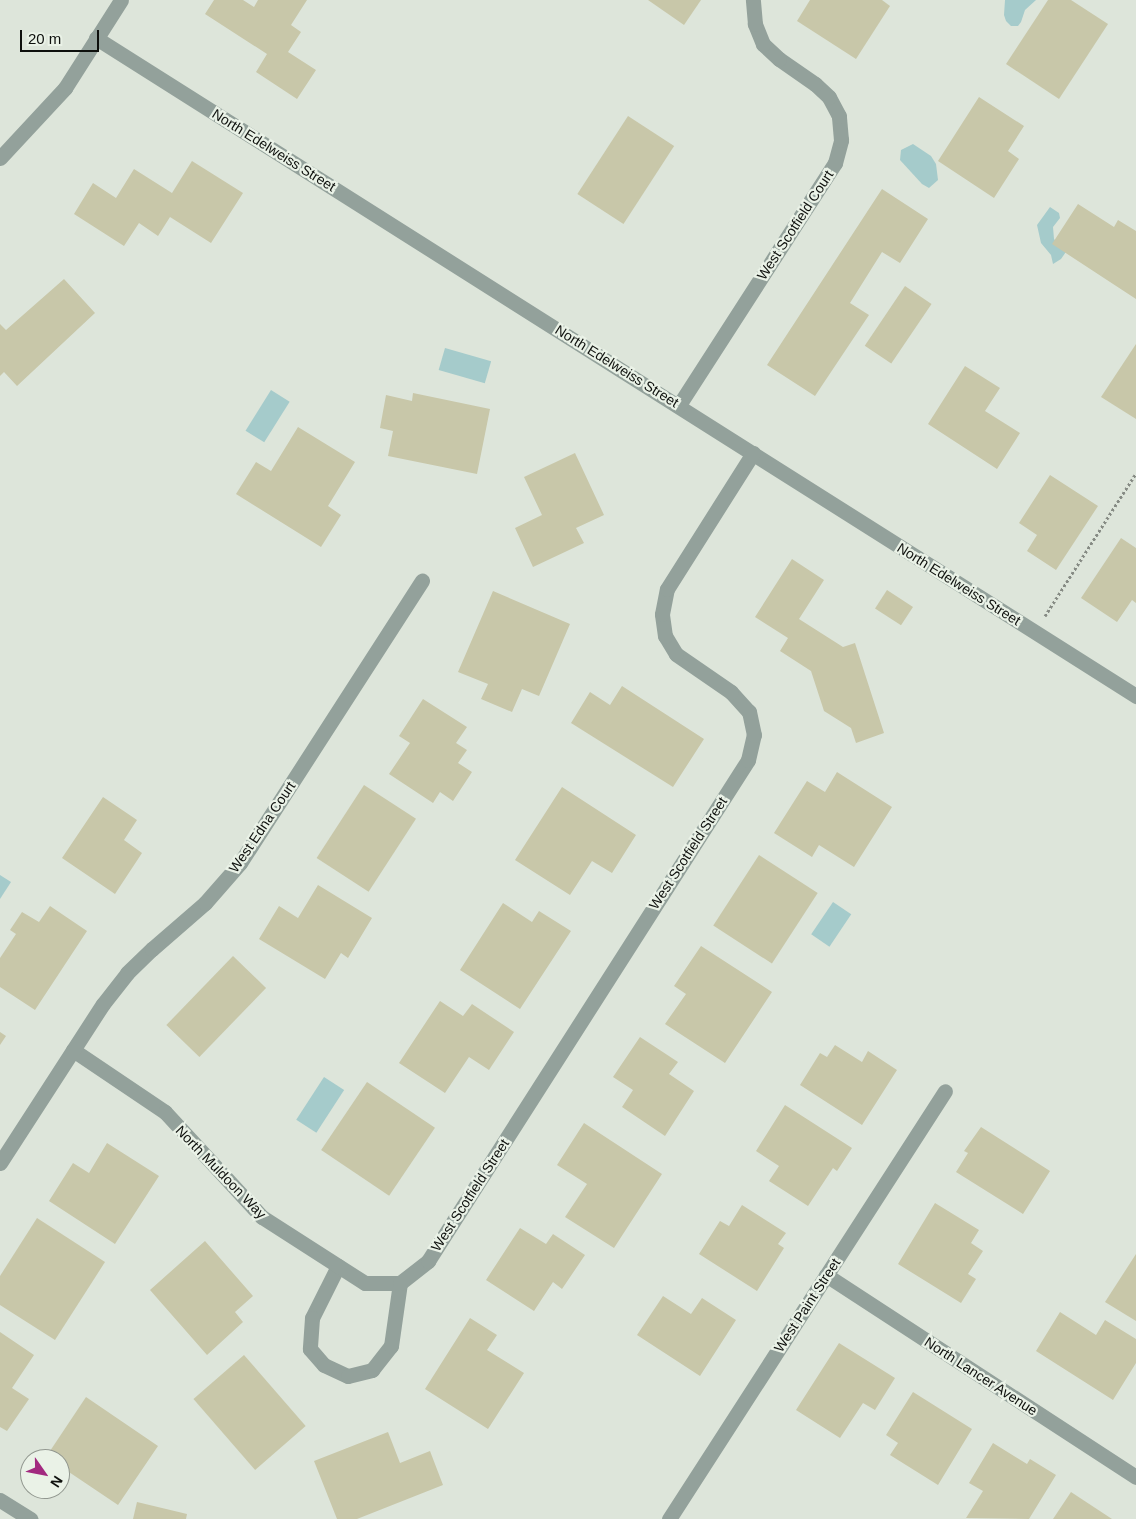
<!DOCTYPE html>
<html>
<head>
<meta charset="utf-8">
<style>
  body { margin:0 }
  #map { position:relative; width:1136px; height:1519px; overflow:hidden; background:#dde5da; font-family:Helvetica,sans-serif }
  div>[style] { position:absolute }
  .water>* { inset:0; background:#a5cbcb; transform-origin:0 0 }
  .building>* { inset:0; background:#c8c7a9; transform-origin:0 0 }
  .path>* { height:3px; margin-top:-1.5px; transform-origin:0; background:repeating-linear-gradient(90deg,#868b84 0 2.5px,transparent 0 5px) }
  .lane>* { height:15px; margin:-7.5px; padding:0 7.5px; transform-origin:7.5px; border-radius:7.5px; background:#93a19b }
  .street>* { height:15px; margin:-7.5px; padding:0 7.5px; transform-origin:7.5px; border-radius:7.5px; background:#93a19b }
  span { translate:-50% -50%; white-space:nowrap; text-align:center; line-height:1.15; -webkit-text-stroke:4.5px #eaf2e7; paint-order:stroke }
  .street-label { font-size:14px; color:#0e100d }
  .north { position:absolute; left:20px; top:1449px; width:50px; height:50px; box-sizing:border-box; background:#eaf2e7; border:1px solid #929890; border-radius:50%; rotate:123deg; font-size:14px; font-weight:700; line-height:20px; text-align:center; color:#0e100d }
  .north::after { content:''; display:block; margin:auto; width:18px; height:22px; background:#a2297f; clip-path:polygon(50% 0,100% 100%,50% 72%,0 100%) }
  .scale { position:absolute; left:20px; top:30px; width:79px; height:22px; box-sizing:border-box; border:2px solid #0e100d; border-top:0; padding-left:6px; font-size:15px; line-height:18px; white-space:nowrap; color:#0e100d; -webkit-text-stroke:4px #eaf2e7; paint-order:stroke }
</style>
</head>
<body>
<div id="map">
  <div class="water">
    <i style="clip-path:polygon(1005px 0,1036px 0,1025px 10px,1021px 22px,1018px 26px,1011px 26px,1006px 21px,1004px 15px)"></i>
    <i style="clip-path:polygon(913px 144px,931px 156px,936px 164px,938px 180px,929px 188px,922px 184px,900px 160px,901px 150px)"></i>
    <i style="clip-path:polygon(1050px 207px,1059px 213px,1060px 218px,1053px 227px,1054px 239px,1059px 245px,1068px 249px,1061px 259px,1053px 264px,1051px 255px,1041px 243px,1037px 225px)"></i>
    <i style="left:445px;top:348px;width:48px;height:23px;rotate:16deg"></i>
    <i style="left:271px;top:390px;width:22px;height:48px;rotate:32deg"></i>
    <i style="clip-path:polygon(0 875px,11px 882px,0 899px)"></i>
    <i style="left:833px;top:902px;width:22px;height:39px;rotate:34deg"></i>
    <i style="left:324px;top:1077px;width:24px;height:51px;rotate:33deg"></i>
  </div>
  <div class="building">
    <i style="clip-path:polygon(214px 0,243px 0,254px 7px,258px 0,307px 0,291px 25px,301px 32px,288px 52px,316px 70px,297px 99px,256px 72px,267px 54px,205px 14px)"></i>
    <i style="clip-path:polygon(648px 0,701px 0,684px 25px)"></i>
    <i style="clip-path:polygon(810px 0,882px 0,890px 6px,856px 59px,797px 21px)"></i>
    <i style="clip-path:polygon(1048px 0,1071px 0,1108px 24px,1059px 99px,1006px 64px)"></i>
    <i style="clip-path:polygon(979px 97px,1024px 126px,1008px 151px,1019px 159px,994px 198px,938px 161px)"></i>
    <i style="left:628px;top:116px;width:55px;height:93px;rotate:33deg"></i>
    <i style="clip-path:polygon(192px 161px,243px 193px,211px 243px,170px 217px,158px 236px,139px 223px,124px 246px,74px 214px,93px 183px,116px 198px,134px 169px,172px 193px)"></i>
    <i style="clip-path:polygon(882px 189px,928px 219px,900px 263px,882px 252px,850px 303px,869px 315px,815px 396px,767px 365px)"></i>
    <i style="clip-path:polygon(1078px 204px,1114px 227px,1118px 220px,1136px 231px,1136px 299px,1052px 244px)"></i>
    <i style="clip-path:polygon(64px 279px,95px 313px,17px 386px,4px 372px,0 376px,0 324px,6px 330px)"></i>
    <i style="left:905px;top:286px;width:32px;height:72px;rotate:34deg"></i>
    <i style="clip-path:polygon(1136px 344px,1136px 419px,1101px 397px)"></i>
    <i style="clip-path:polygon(965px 366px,1000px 388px,985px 411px,1020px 433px,997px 469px,928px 424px)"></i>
    <i style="clip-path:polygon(413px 393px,490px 409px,477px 474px,388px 456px,393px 431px,380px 428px,386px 395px,412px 401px)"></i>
    <i style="clip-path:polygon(298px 427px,355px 462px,328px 506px,341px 515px,321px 547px,236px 494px,256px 462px,271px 471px)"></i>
    <i style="clip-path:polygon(575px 453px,604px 515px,576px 528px,584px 543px,533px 567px,515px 528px,542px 515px,524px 477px)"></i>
    <i style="clip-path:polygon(1050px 475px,1098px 506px,1056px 570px,1027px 551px,1037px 535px,1019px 523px)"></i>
    <i style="clip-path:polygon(1121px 538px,1136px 548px,1136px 603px,1132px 600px,1117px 622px,1081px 598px)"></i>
    <i style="clip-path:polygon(792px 559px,824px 580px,799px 619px,843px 647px,855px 643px,884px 733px,856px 743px,851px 728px,824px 711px,811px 671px,780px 651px,788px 638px,755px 617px)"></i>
    <i style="left:887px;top:590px;width:31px;height:22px;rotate:33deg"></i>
    <i style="clip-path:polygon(493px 591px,570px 624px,539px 696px,522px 689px,512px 712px,481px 699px,488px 684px,458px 672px)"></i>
    <i style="clip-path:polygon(622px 686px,704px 739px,673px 787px,571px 723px,590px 692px,610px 705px)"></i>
    <i style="clip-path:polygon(423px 699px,467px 727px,456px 743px,467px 750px,458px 763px,472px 772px,453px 801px,440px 792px,433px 803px,389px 774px,410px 743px,399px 736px)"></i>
    <i style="clip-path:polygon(837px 772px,892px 807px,854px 867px,819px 845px,812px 857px,774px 833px,807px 781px,825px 792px)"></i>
    <i style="left:364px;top:785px;width:62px;height:87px;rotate:33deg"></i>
    <i style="clip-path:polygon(562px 787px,636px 835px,612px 873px,592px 861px,570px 895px,515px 860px)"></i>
    <i style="clip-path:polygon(103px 797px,137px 820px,124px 840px,142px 853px,115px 894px,62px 858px)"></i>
    <i style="left:759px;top:855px;width:70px;height:84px;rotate:33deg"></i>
    <i style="clip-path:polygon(318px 885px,372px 918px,348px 958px,341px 953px,325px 979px,259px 939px,279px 906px,298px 918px)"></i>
    <i style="clip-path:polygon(503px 903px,532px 922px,539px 911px,571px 931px,520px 1009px,460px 970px)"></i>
    <i style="clip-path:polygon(50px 906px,87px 931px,35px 1010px,0 987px,0 958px,16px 934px,10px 930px,22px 912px,39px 922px)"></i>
    <i style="clip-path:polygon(701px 946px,772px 992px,725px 1063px,665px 1024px,686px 994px,674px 986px)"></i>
    <i style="left:233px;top:956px;width:46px;height:96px;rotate:44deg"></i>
    <i style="clip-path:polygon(440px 1001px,463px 1016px,472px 1004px,514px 1032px,489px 1070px,469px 1057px,445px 1093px,399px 1063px)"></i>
    <i style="clip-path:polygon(0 1032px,6px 1036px,0 1045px)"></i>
    <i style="clip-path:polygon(640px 1037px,678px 1062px,669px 1074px,694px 1091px,665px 1136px,622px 1107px,633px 1090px,613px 1077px)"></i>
    <i style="clip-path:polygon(835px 1045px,862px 1062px,868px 1051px,897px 1070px,862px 1125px,800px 1085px,820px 1053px,827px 1057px)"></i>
    <i style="left:367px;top:1082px;width:82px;height:82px;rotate:34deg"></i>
    <i style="clip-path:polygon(785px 1105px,852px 1148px,837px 1171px,833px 1168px,808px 1206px,769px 1181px,779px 1166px,756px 1151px)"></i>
    <i style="clip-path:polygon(584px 1123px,662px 1174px,614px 1248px,565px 1217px,587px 1184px,557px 1165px)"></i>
    <i style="clip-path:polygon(981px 1127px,1050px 1171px,1023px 1214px,956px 1172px,968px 1153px,964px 1151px)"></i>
    <i style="clip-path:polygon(107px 1143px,159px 1176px,115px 1244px,49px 1201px,73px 1163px,89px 1173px)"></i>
    <i style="clip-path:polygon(935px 1203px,979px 1230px,971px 1243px,983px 1251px,968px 1274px,976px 1279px,961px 1303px,898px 1264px)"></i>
    <i style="clip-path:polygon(742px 1205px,786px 1233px,778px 1244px,784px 1248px,757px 1291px,699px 1254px,720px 1221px,729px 1226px)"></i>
    <i style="clip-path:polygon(37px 1218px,105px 1262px,55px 1340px,0 1305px,0 1276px)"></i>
    <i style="clip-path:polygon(520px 1228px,546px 1244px,553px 1234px,585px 1255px,562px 1289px,553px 1282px,534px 1311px,486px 1280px)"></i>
    <i style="clip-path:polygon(205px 1241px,253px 1296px,235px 1312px,243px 1322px,207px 1355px,150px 1290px)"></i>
    <i style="clip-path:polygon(1136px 1254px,1136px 1321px,1105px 1302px)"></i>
    <i style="clip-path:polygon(663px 1296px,691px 1314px,702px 1298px,736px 1320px,700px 1376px,637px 1335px)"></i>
    <i style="clip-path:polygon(1060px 1312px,1096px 1335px,1105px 1320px,1136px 1339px,1136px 1363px,1113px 1400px,1036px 1351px)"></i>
    <i style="clip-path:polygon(470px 1318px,497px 1335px,487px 1350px,524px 1373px,488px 1429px,425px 1389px)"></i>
    <i style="clip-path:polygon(0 1332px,34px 1355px,12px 1388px,29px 1399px,7px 1431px,0 1427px)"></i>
    <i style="clip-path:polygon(839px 1343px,895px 1378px,875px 1410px,863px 1403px,840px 1438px,796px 1410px)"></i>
    <i style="left:244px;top:1355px;width:94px;height:67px;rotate:49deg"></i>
    <i style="clip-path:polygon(913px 1392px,972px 1429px,938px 1485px,890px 1455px,898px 1443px,886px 1435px)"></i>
    <i style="clip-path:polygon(86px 1397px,158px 1446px,118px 1505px,60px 1466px,60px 1459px,46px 1457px)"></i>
    <i style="clip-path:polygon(388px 1432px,400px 1463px,430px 1451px,443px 1485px,357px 1519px,337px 1519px,314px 1461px)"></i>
    <i style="clip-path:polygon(993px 1443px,1027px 1464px,1030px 1459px,1056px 1475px,1029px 1519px,966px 1518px,983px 1491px,969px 1483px)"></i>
    <i style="clip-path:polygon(1071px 1492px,1112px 1519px,1053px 1519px)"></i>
    <i style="clip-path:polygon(137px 1502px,187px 1514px,186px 1519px,133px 1519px)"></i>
  </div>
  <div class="path">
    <i style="left:1045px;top:616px;width:169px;rotate:-57.5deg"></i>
  </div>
  <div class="lane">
    <i style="left:338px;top:1266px;width:58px;rotate:116.6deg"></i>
    <i style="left:312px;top:1318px;width:31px;rotate:94deg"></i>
    <i style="left:310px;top:1349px;width:21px;rotate:49deg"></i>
    <i style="left:324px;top:1365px;width:26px;rotate:25deg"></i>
    <i style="left:348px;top:1376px;width:25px;rotate:-14deg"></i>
    <i style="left:372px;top:1370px;width:31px;rotate:-52deg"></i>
    <i style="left:391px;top:1346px;width:64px;rotate:-81.9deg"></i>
  </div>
  <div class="street">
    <i style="left:96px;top:38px;width:1231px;rotate:32.32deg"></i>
    <i style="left:0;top:158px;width:96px;rotate:-47.1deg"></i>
    <i style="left:65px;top:88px;width:104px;rotate:-57.5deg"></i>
    <i style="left:679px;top:405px;width:288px;rotate:-57.2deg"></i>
    <i style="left:835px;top:163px;width:24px;rotate:-75deg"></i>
    <i style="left:841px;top:140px;width:24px;rotate:-95deg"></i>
    <i style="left:839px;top:116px;width:21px;rotate:-118deg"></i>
    <i style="left:829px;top:97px;width:19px;rotate:-137deg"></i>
    <i style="left:815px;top:84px;width:44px;rotate:-145.2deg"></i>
    <i style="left:779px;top:59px;width:22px;rotate:-137deg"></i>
    <i style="left:763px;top:44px;width:22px;rotate:-112deg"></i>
    <i style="left:755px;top:24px;width:24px;rotate:-95deg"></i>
    <i style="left:73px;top:1050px;width:111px;rotate:34deg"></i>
    <i style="left:165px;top:1112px;width:143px;rotate:47.3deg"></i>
    <i style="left:262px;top:1217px;width:122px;rotate:32.7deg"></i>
    <i style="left:365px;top:1283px;width:35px"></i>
    <i style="left:400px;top:1283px;width:36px;rotate:-38deg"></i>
    <i style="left:428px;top:1261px;width:594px;rotate:-57.43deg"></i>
    <i style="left:748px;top:760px;width:26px;rotate:-77deg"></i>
    <i style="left:754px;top:735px;width:24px;rotate:-102deg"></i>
    <i style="left:749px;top:712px;width:27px;rotate:-132deg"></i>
    <i style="left:731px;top:692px;width:67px;rotate:-145.4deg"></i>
    <i style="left:676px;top:654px;width:21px;rotate:-121deg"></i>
    <i style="left:665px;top:636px;width:22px;rotate:-98deg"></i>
    <i style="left:662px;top:614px;width:25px;rotate:-79deg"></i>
    <i style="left:667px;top:589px;width:161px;rotate:-57.7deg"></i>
    <i style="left:0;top:1163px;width:189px;rotate:-57.1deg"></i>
    <i style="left:103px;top:1004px;width:39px;rotate:-52deg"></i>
    <i style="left:127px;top:973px;width:35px;rotate:-44deg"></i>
    <i style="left:152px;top:949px;width:70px;rotate:-41deg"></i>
    <i style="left:205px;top:903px;width:53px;rotate:-48.8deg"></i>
    <i style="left:240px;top:863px;width:336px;rotate:-57.2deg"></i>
    <i style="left:826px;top:1275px;width:370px;rotate:33.1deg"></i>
    <i style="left:0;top:1500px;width:36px;rotate:32deg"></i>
    <i style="left:669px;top:1519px;width:509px;rotate:-57.18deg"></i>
  </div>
  <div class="street-label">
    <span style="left:274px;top:150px;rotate:32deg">North Edelweiss Street</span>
    <span style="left:795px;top:225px;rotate:-57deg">West Scotfield Court</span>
    <span style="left:617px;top:366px;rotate:32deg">North Edelweiss Street</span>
    <span style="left:959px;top:584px;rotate:32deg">North Edelweiss Street</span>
    <span style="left:262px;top:827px;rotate:-56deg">West Edna Court</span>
    <span style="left:688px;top:853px;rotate:-57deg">West Scotfield Street</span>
    <span style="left:221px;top:1172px;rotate:46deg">North Muldoon Way</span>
    <span style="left:470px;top:1195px;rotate:-57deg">West Scotfield Street</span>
    <span style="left:807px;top:1305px;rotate:-57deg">West Paint Street</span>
    <span style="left:981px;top:1376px;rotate:33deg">North Lancer Avenue</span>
  </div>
  <div class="north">N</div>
  <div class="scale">20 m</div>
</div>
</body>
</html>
